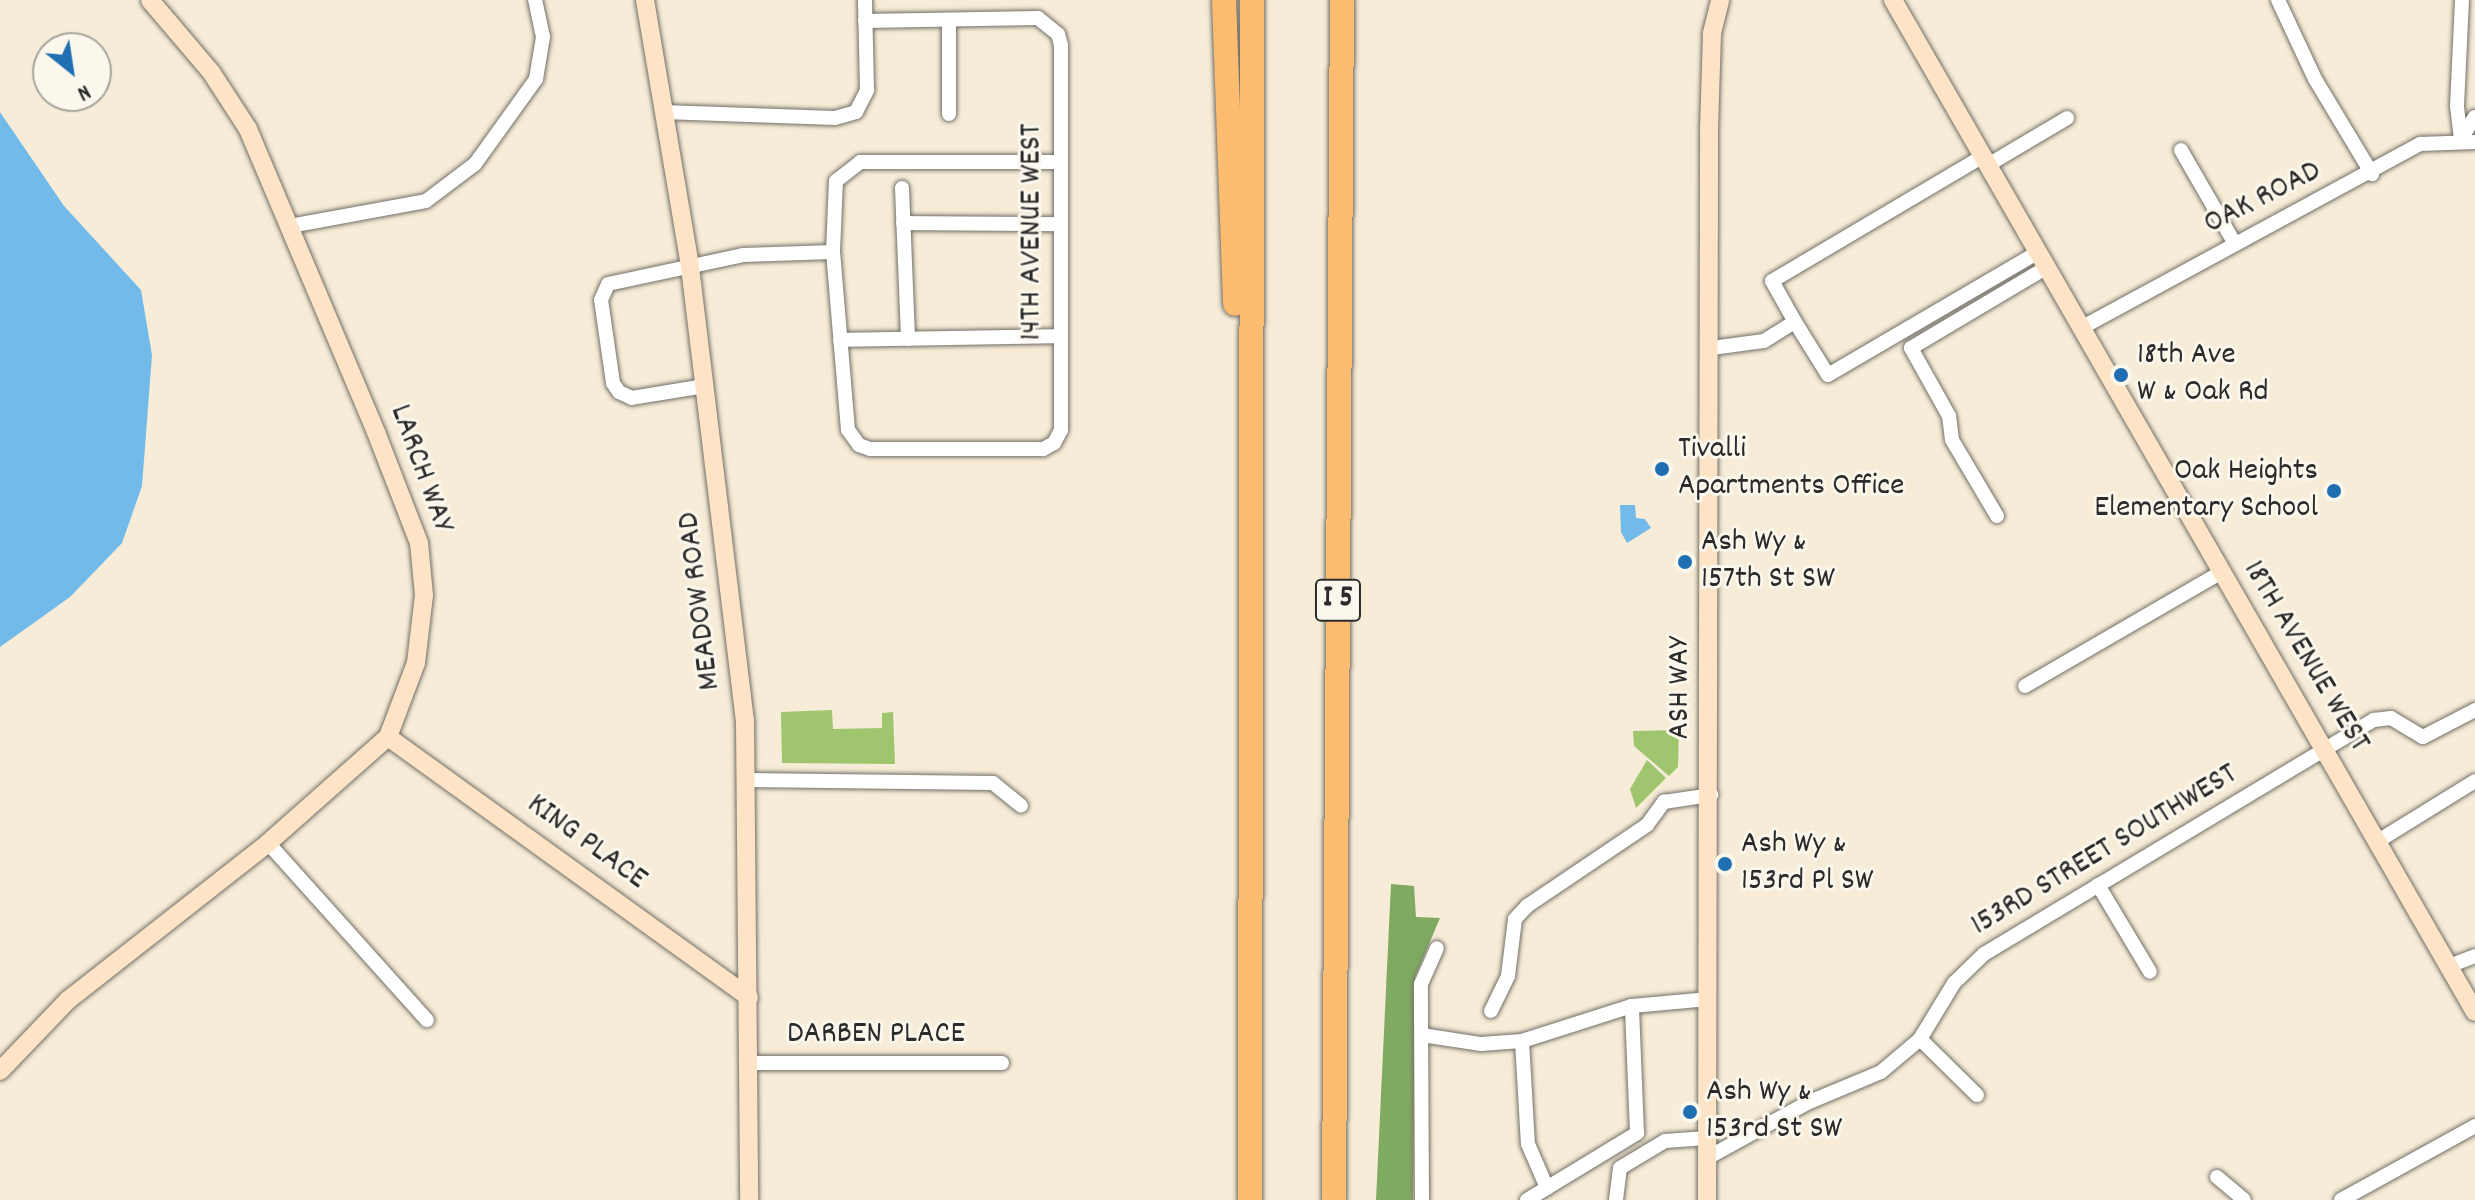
<!DOCTYPE html>
<html>
<head>
<meta charset="utf-8">
<style>
  body { margin:0 }
  #map { position:relative; width:2475px; height:1200px; overflow:hidden; background:#f6ecd7; font-family:Dekko,sans-serif }
  div>[style] { position:absolute }
  .green>* { inset:0; background:#a0c56f }
  .forest>* { inset:0; background:#80aa62 }
  .water>* { inset:0; background:#72baea }
  .roads { filter:drop-shadow(0 0 2px #726f67) drop-shadow(0 0 2px #726f67) }
  .street>* { height:14px; margin:-7px; padding:0 7px; transform-origin:7px; border-radius:7px; background:#fff }
  .secondary>* { height:18px; margin:-9px; padding:0 9px; transform-origin:9px; border-radius:9px; background:#fee4c6 }
  .highway>* { height:24px; margin:-12px; padding:0 12px; transform-origin:12px; border-radius:12px; background:#fdbc70 }
  .dots>* { width:22px; height:22px; translate:-50% -50%; box-sizing:border-box; border:4px solid #fbf7ec; border-radius:50% }
  span { translate:-50% -50%; white-space:nowrap; text-align:center; line-height:1.15; -webkit-text-stroke:6px #fbf7ec; paint-order:stroke }
  .shield-label span { padding:2px 6px; background:#fbf7ec; border:2px solid; border-radius:6px; -webkit-text-stroke-width:0 }
  .shield-label { font-size:30px; color:#2b2b2b; font-weight:700 }
  .street-label { font-size:32px; color:#2b2b2b }
  .poi-label { font-size:32px; color:#2b2b2b }
  .left { translate:0 -50%; text-align:left }
  .right { translate:-100% -50%; text-align:right }
  .north { position:absolute; left:32px; top:32px; width:80px; height:80px; box-sizing:border-box; background:#fbf7ec; border:2px solid #a8a59f; border-radius:50%; rotate:150deg; font-size:22px; font-weight:700; line-height:32px; text-align:center; color:#2b2b2b }
  .north::after { content:''; display:block; margin:auto; width:28px; height:36px; background:#1f6fb2; clip-path:polygon(50% 0,100% 100%,50% 72%,0 100%) }
</style>
</head>
<body>
<div id="map">
  <div class="green">
    <i style="clip-path:polygon(832px 710px,833px 729px,882px 728px,882px 713px,893px 712px,895px 764px,782px 763px,781px 712px)"></i>
    <i style="clip-path:polygon(1679px 730px,1678px 767px,1669px 776px,1634px 746px,1633px 731px)"></i>
    <i style="clip-path:polygon(1647px 760px,1666px 778px,1636px 808px,1630px 789px)"></i>
  </div>
  <div class="forest">
    <i style="clip-path:polygon(1391px 884px,1414px 886px,1416px 917px,1440px 918px,1415px 977px,1413px 1200px,1376px 1200px)"></i>
  </div>
  <div class="water">
    <i style="clip-path:polygon(0 112px,64px 206px,141px 290px,152px 355px,142px 486px,122px 543px,70px 597px,0 647px)"></i>
    <i style="clip-path:polygon(1620px 505px,1635px 505px,1636px 518px,1645px 519px,1651px 528px,1627px 543px,1621px 532px)"></i>
  </div>
  <div class="roads">
    <div class="street">
      <i style="left:2278px;top:0;width:87px;rotate:64.9deg"></i>
      <i style="left:2315px;top:79px;width:111px;rotate:59deg"></i>
      <i style="left:949px;top:20px;width:94px;rotate:90deg"></i>
      <i style="left:865px;top:21px;width:173px;rotate:-1deg"></i>
      <i style="left:1038px;top:18px;width:26px;rotate:39deg"></i>
      <i style="left:1058px;top:34px;width:11px;rotate:75deg"></i>
      <i style="left:1061px;top:45px;width:385px;rotate:90deg"></i>
      <i style="left:1061px;top:430px;width:15px;rotate:118deg"></i>
      <i style="left:1054px;top:443px;width:13px;rotate:151deg"></i>
      <i style="left:1043px;top:449px;width:173px;rotate:180deg"></i>
      <i style="left:870px;top:449px;width:12px;rotate:-160deg"></i>
      <i style="left:859px;top:445px;width:19px;rotate:-126deg"></i>
      <i style="left:848px;top:430px;width:179px;rotate:-94.8deg"></i>
      <i style="left:833px;top:252px;width:71px;rotate:-87.6deg"></i>
      <i style="left:836px;top:181px;width:31px;rotate:-38deg"></i>
      <i style="left:860px;top:162px;width:201px"></i>
      <i style="left:663px;top:112px;width:172px;rotate:2deg"></i>
      <i style="left:835px;top:118px;width:22px;rotate:-16deg"></i>
      <i style="left:856px;top:112px;width:25px;rotate:-63deg"></i>
      <i style="left:867px;top:90px;width:90px;rotate:-91.3deg"></i>
      <i style="left:2461px;top:139px;width:33px;rotate:-97deg"></i>
      <i style="left:2457px;top:106px;width:106px;rotate:-87.3deg"></i>
      <i style="left:2461px;top:139px;width:26px;rotate:-58deg"></i>
      <i style="left:2181px;top:150px;width:108px;rotate:60.1deg"></i>
      <i style="left:1988px;top:165px;width:92px;rotate:-30.7deg"></i>
      <i style="left:902px;top:188px;width:151px;rotate:87.7deg"></i>
      <i style="left:903px;top:223px;width:158px;rotate:0.4deg"></i>
      <i style="left:290px;top:226px;width:138px;rotate:-10.4deg"></i>
      <i style="left:426px;top:201px;width:61px;rotate:-37.1deg"></i>
      <i style="left:475px;top:164px;width:105px;rotate:-54.3deg"></i>
      <i style="left:536px;top:79px;width:43px;rotate:-80.5deg"></i>
      <i style="left:543px;top:37px;width:38px;rotate:-102deg"></i>
      <i style="left:1795px;top:322px;width:47px;rotate:-119.3deg"></i>
      <i style="left:1772px;top:281px;width:245px;rotate:-30.6deg"></i>
      <i style="left:2081px;top:328px;width:386px;rotate:-28.5deg"></i>
      <i style="left:2420px;top:144px;width:55px;rotate:-2.1deg"></i>
      <i style="left:840px;top:340px;width:221px;rotate:-1deg"></i>
      <i style="left:1712px;top:348px;width:52px;rotate:-7.7deg"></i>
      <i style="left:1764px;top:341px;width:36px;rotate:-32deg"></i>
      <i style="left:1795px;top:322px;width:62px;rotate:58.1deg"></i>
      <i style="left:1828px;top:375px;width:242px;rotate:-30.3deg"></i>
      <i style="left:705px;top:386px;width:74px;rotate:170.7deg"></i>
      <i style="left:632px;top:398px;width:14px;rotate:-155deg"></i>
      <i style="left:619px;top:392px;width:11px;rotate:-124deg"></i>
      <i style="left:613px;top:383px;width:84px;rotate:-98.2deg"></i>
      <i style="left:601px;top:300px;width:17px;rotate:-66deg"></i>
      <i style="left:608px;top:284px;width:138px;rotate:-12.1deg"></i>
      <i style="left:743px;top:255px;width:90px;rotate:-1.9deg"></i>
      <i style="left:1997px;top:516px;width:88px;rotate:-120.6deg"></i>
      <i style="left:1952px;top:440px;width:24px;rotate:-97deg"></i>
      <i style="left:1949px;top:416px;width:78px;rotate:-119.2deg"></i>
      <i style="left:1911px;top:348px;width:157px;rotate:-30.7deg"></i>
      <i style="left:2025px;top:686px;width:225px;rotate:-30.1deg"></i>
      <i style="left:745px;top:780px;width:248px;rotate:0.7deg"></i>
      <i style="left:993px;top:783px;width:36px;rotate:39deg"></i>
      <i style="left:2378px;top:841px;width:114px;rotate:-31.7deg"></i>
      <i style="left:268px;top:843px;width:238px;rotate:48.1deg"></i>
      <i style="left:2098px;top:885px;width:101px;rotate:59.1deg"></i>
      <i style="left:2449px;top:966px;width:28px;rotate:-21deg"></i>
      <i style="left:1491px;top:1011px;width:39px;rotate:-64deg"></i>
      <i style="left:1508px;top:976px;width:57px;rotate:-83deg"></i>
      <i style="left:1515px;top:919px;width:18px;rotate:-47deg"></i>
      <i style="left:1527px;top:906px;width:145px;rotate:-34deg"></i>
      <i style="left:1647px;top:825px;width:29px;rotate:-54deg"></i>
      <i style="left:1664px;top:802px;width:48px;rotate:-8.5deg"></i>
      <i style="left:1422px;top:1035px;width:60px;rotate:8.7deg"></i>
      <i style="left:1481px;top:1044px;width:41px;rotate:-4.2deg"></i>
      <i style="left:1522px;top:1041px;width:115px;rotate:-17.7deg"></i>
      <i style="left:1632px;top:1006px;width:77px;rotate:-5.2deg"></i>
      <i style="left:1920px;top:1039px;width:80px;rotate:44.5deg"></i>
      <i style="left:1522px;top:1041px;width:103px;rotate:86.7deg"></i>
      <i style="left:1528px;top:1144px;width:48px;rotate:66.6deg"></i>
      <i style="left:749px;top:1063px;width:253px"></i>
      <i style="left:1707px;top:1158px;width:114px;rotate:-28.8deg"></i>
      <i style="left:1807px;top:1103px;width:80px;rotate:-22.7deg"></i>
      <i style="left:1881px;top:1072px;width:51px;rotate:-40.2deg"></i>
      <i style="left:1920px;top:1039px;width:66px;rotate:-58.7deg"></i>
      <i style="left:1954px;top:983px;width:42px;rotate:-44deg"></i>
      <i style="left:1984px;top:954px;width:455px;rotate:-31deg"></i>
      <i style="left:2374px;top:720px;width:17px;rotate:-7deg"></i>
      <i style="left:2391px;top:718px;width:37px;rotate:31deg"></i>
      <i style="left:2423px;top:737px;width:59px;rotate:-27.4deg"></i>
      <i style="left:2217px;top:1177px;width:35px;rotate:40deg"></i>
      <i style="left:1422px;top:1200px;width:216px;rotate:-90.3deg"></i>
      <i style="left:1421px;top:984px;width:39px;rotate:-66deg"></i>
      <i style="left:1527px;top:1200px;width:129px;rotate:-31.3deg"></i>
      <i style="left:1637px;top:1133px;width:127px;rotate:-92.3deg"></i>
      <i style="left:1616px;top:1200px;width:32px;rotate:-83deg"></i>
      <i style="left:1620px;top:1168px;width:52px;rotate:-31deg"></i>
      <i style="left:1665px;top:1141px;width:42px;rotate:-4.1deg"></i>
      <i style="left:2341px;top:1200px;width:153px;rotate:-28.9deg"></i>
    </div>
    <div class="secondary">
      <i style="left:645px;top:0;width:271px;rotate:80.4deg"></i>
      <i style="left:690px;top:267px;width:456px;rotate:83.1deg"></i>
      <i style="left:745px;top:720px;width:480px;rotate:89.5deg"></i>
      <i style="left:1893px;top:0;width:1167px;rotate:60.1deg"></i>
      <i style="left:388px;top:737px;width:445px;rotate:35.8deg"></i>
      <i style="left:0;top:1071px;width:98px;rotate:-46.2deg"></i>
      <i style="left:68px;top:1000px;width:254px;rotate:-38.1deg"></i>
      <i style="left:268px;top:843px;width:160px;rotate:-41.5deg"></i>
      <i style="left:388px;top:737px;width:79px;rotate:-69.3deg"></i>
      <i style="left:416px;top:663px;width:68px;rotate:-83.3deg"></i>
      <i style="left:424px;top:595px;width:52px;rotate:-95.5deg"></i>
      <i style="left:419px;top:543px;width:119px;rotate:-111.2deg"></i>
      <i style="left:376px;top:432px;width:329px;rotate:-112.9deg"></i>
      <i style="left:248px;top:129px;width:68px;rotate:-123deg"></i>
      <i style="left:211px;top:72px;width:94px;rotate:-130.3deg"></i>
      <i style="left:1707px;top:1200px;width:1071px;rotate:-89.89deg"></i>
      <i style="left:1709px;top:129px;width:96px;rotate:-88.2deg"></i>
      <i style="left:1712px;top:33px;width:34px;rotate:-76deg"></i>
    </div>
    <div class="highway">
      <i style="left:1224px;top:0;width:304px;rotate:87.9deg"></i>
      <i style="left:1250px;top:1200px;width:1200px;rotate:-89.9deg"></i>
      <i style="left:1334px;top:1200px;width:1200px;rotate:-89.62deg"></i>
    </div>
  </div>
  <div class="dots">
    <i style="left:2121px;top:375px;background:#1f6fb2"></i>
    <i style="left:1662px;top:469px;background:#1f6fb2"></i>
    <i style="left:2334px;top:491px;background:#1f6fb2"></i>
    <i style="left:1685px;top:562px;background:#1f6fb2"></i>
    <i style="left:1725px;top:864px;background:#1f6fb2"></i>
    <i style="left:1690px;top:1112px;background:#1f6fb2"></i>
  </div>
  <div class="shield-label">
    <span style="left:1338px;top:600px">I 5</span>
  </div>
  <div class="street-label">
    <span style="left:2263px;top:199px;rotate:-27deg">OAK ROAD</span>
    <span style="left:1033px;top:232px;rotate:-90deg">14TH AVENUE WEST</span>
    <span style="left:420px;top:469px;rotate:70deg">LARCH WAY</span>
    <span style="left:701px;top:601px;rotate:-97deg">MEADOW ROAD</span>
    <span style="left:2305px;top:657px;rotate:59deg">18TH AVENUE WEST</span>
    <span style="left:1681px;top:688px;rotate:-90deg">ASH WAY</span>
    <span style="left:586px;top:843px;rotate:36deg">KING PLACE</span>
    <span style="left:2105px;top:851px;rotate:-31deg">153RD STREET SOUTHWEST</span>
    <span style="left:876px;top:1035px">DARBEN PLACE</span>
  </div>
  <div class="poi-label">
    <span class="left" style="left:2137px;top:375px">18th Ave<br>W &amp; Oak Rd</span>
    <span class="left" style="left:1678px;top:469px">Tivalli<br>Apartments Office</span>
    <span class="right" style="left:2318px;top:491px">Oak Heights<br>Elementary School</span>
    <span class="left" style="left:1701px;top:562px">Ash Wy &amp;<br>157th St SW</span>
    <span class="left" style="left:1741px;top:864px">Ash Wy &amp;<br>153rd Pl SW</span>
    <span class="left" style="left:1706px;top:1112px">Ash Wy &amp;<br>153rd St SW</span>
  </div>
  <div class="north">N</div>
</div>
</body>
</html>
